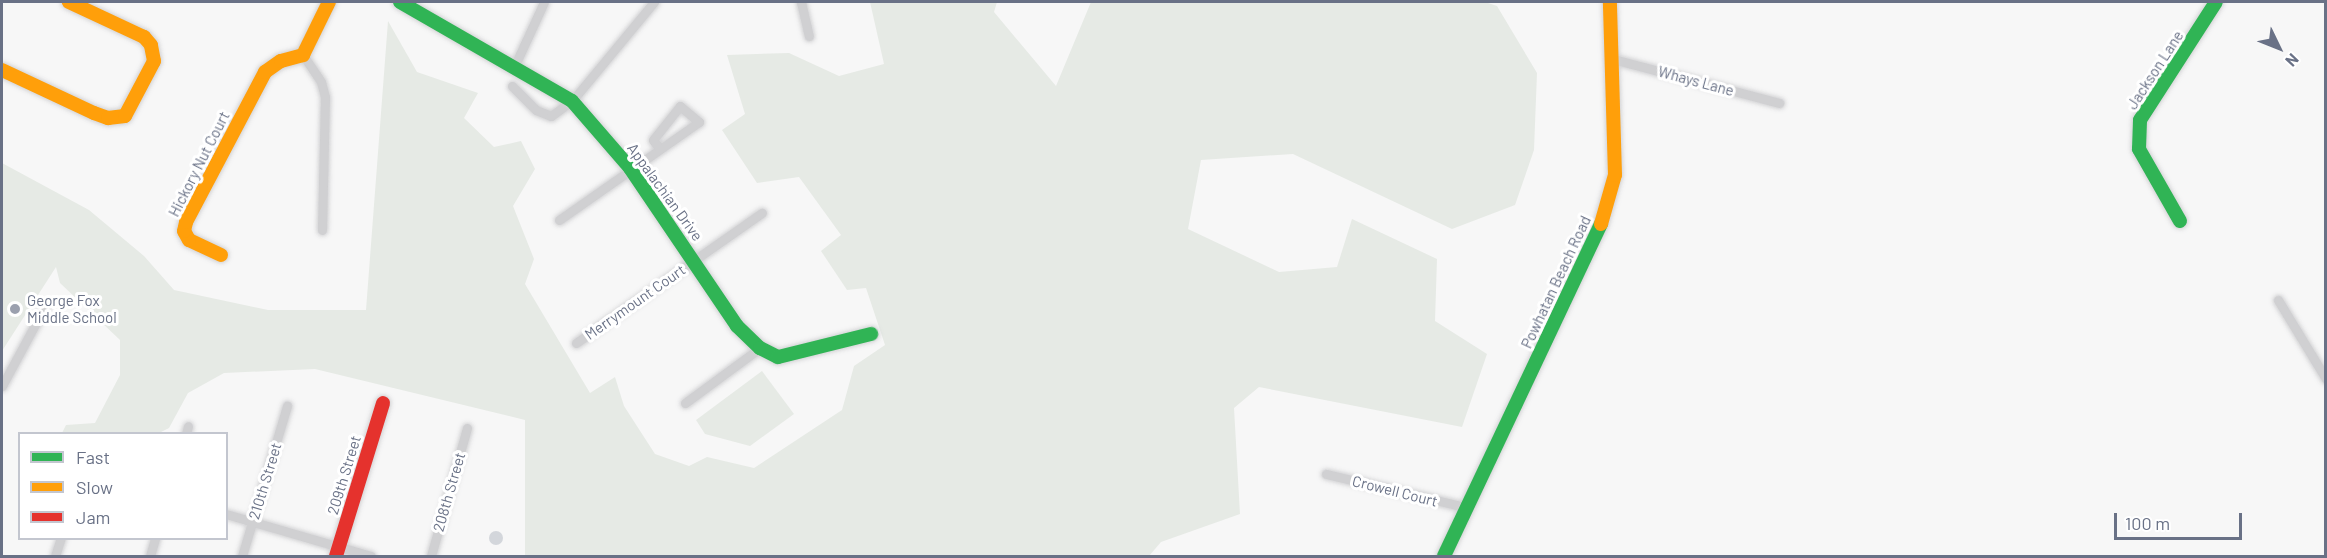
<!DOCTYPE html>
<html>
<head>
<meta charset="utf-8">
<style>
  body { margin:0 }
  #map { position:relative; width:2327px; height:558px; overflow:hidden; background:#f7f7f7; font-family:Barlow,sans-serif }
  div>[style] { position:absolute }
  .green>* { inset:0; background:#e6eae5 }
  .water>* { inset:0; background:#d3d6db }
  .round { border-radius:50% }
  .roads { filter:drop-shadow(0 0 2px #d3d3d5) drop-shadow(0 0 2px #d3d3d5) }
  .street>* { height:9px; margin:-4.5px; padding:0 4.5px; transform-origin:4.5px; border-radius:4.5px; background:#d0d0d2 }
  .fast>* { height:14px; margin:-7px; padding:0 7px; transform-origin:7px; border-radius:7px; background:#30b455 }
  .slow>* { height:14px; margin:-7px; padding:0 7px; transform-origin:7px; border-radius:7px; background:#ff9f0a }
  .jam>* { height:14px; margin:-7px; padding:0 7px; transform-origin:7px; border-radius:7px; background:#e5322d }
  .dots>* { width:16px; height:16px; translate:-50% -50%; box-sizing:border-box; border:3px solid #fff; border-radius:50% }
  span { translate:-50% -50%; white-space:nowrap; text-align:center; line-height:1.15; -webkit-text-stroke:6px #fff; paint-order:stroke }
  .street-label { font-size:15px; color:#697186 }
  .poi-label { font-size:15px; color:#697186 }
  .left { translate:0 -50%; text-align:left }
  .frame { position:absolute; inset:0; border:3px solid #697186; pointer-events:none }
  .legend { position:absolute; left:18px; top:432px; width:210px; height:108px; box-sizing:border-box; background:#fff; border:2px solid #c3c6cf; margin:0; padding:8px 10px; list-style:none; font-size:18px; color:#697186 }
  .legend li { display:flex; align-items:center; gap:12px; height:30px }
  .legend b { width:30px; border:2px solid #c3c6cf }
  .north { position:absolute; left:2249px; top:18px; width:60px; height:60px; -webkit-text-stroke:4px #fff; paint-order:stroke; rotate:133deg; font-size:16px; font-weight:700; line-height:24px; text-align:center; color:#697186 }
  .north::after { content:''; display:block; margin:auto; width:21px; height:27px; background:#697186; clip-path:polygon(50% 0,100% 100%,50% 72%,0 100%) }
  .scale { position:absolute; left:2114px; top:513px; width:128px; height:27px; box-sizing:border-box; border:3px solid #697186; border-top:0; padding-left:8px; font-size:18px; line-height:21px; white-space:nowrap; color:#697186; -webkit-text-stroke:4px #fff; paint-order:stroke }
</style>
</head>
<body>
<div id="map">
  <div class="green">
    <i style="clip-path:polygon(870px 2px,997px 2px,994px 12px,1056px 86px,1091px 2px,1485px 2px,1497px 6px,1537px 73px,1534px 150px,1515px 205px,1452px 229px,1293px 154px,1201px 160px,1188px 229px,1279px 272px,1337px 267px,1352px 219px,1437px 259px,1435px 321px,1487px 354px,1462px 427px,1259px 387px,1234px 408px,1240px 514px,1161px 542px,1149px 556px,525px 556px,525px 420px,315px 369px,224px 373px,188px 393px,169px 428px,159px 433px,62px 433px,66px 425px,95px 423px,120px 375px,120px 340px,60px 283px,56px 267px,2px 351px,2px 163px,89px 210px,144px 256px,174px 290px,268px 310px,366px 310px,388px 21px,417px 72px,478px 93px,464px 118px,494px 147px,521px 141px,535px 169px,513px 206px,534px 259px,525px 284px,590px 393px,615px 377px,624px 406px,655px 454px,689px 466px,707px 457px,754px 468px,842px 410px,854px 366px,885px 345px,866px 288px,847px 290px,821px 251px,841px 235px,799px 177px,757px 183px,722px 130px,745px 114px,727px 55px,789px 53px,839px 76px,884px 64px)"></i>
    <i style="clip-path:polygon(762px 371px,794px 414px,750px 446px,705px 434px,696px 420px)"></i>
  </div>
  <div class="water">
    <i class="round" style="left:489px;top:531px;width:14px;height:14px"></i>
  </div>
  <div class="roads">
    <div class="street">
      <i style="left:801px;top:2px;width:35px;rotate:77deg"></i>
      <i style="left:303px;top:55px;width:32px;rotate:56deg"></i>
      <i style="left:321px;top:82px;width:16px;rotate:75deg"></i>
      <i style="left:325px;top:97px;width:133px;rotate:91.3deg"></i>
      <i style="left:1613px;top:59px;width:172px;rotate:14.8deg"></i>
      <i style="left:515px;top:65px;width:69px;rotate:-65.3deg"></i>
      <i style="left:512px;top:86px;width:34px;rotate:45deg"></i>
      <i style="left:536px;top:110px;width:16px;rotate:22deg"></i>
      <i style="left:551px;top:116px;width:26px;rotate:-36deg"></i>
      <i style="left:572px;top:101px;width:129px;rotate:-50.4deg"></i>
      <i style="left:559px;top:220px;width:171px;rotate:-35deg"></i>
      <i style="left:699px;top:122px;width:25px;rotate:-140deg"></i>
      <i style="left:680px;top:106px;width:43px;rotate:128.5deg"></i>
      <i style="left:653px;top:140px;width:10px;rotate:53deg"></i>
      <i style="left:2278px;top:300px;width:92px;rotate:58.7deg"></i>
      <i style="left:576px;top:343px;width:227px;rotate:-35deg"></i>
      <i style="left:2px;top:386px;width:91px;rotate:-61.7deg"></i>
      <i style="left:685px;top:403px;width:93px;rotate:-36.3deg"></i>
      <i style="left:186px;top:434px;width:8px;rotate:-76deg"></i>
      <i style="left:1326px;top:474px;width:142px;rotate:13.4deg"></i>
      <i style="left:226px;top:514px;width:151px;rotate:16.2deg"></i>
      <i style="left:55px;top:556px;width:19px;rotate:-72deg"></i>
      <i style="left:150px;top:556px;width:19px;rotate:-74deg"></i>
      <i style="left:242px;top:556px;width:157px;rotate:-73.3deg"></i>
      <i style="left:431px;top:556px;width:133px;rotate:-74.3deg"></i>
    </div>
    <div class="fast">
      <i style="left:400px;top:2px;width:198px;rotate:29.9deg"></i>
      <i style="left:572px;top:101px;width:89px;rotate:49.1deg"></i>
      <i style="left:630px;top:168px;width:191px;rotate:55.9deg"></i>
      <i style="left:737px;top:326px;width:32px;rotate:44deg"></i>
      <i style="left:760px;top:348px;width:20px;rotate:27deg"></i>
      <i style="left:778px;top:357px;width:96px;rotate:-13.9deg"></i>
      <i style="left:2180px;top:221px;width:83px;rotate:-119.7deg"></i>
      <i style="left:2139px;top:149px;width:29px;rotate:-88deg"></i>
      <i style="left:2140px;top:120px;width:140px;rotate:-57.2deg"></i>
      <i style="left:1444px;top:556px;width:367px;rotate:-64.7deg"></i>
    </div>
    <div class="slow">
      <i style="left:2px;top:70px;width:102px;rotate:25.1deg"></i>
      <i style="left:94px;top:113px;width:15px;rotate:20deg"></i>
      <i style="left:108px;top:118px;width:17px;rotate:-7deg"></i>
      <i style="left:125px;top:116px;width:62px;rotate:-62.2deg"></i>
      <i style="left:154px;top:61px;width:16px;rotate:-101deg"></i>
      <i style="left:151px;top:45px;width:11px;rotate:-131deg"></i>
      <i style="left:144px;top:37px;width:83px;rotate:-155deg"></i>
      <i style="left:1601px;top:224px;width:51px;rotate:-74.1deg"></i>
      <i style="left:1615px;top:175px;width:173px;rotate:-91.7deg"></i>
      <i style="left:221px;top:255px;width:35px;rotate:-155deg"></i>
      <i style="left:189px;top:240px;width:10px;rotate:-119deg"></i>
      <i style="left:184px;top:231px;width:9px;rotate:-77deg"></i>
      <i style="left:186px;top:222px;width:170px;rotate:-62.2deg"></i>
      <i style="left:265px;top:72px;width:19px;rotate:-35deg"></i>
      <i style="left:281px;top:61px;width:23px;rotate:-15deg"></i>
      <i style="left:303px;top:55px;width:59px;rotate:-63.9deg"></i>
    </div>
    <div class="jam">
      <i style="left:336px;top:556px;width:160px;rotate:-72.9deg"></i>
    </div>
  </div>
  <div class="dots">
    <i style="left:15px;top:309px;background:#9ba0ae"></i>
  </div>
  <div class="street-label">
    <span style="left:2155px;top:70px;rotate:-57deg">Jackson Lane</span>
    <span style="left:1696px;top:81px;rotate:15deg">Whays Lane</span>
    <span style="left:199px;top:164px;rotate:-63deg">Hickory Nut Court</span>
    <span style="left:665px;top:192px;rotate:54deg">Appalachian Drive</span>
    <span style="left:1556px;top:282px;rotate:-65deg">Powhatan Beach Road</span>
    <span style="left:635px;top:302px;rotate:-35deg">Merrymount Court</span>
    <span style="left:344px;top:475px;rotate:-73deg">209th Street</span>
    <span style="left:265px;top:481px;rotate:-73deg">210th Street</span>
    <span style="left:1395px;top:491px;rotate:14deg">Crowell Court</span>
    <span style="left:449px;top:492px;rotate:-74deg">208th Street</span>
  </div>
  <div class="poi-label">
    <span class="left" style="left:27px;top:309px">George Fox<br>Middle School</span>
  </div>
  <div class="frame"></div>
  <ul class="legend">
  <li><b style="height:8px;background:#30b455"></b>Fast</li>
  <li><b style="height:8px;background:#ff9f0a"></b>Slow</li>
  <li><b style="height:8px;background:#e5322d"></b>Jam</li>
  </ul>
  <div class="north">N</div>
  <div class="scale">100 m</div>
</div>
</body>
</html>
